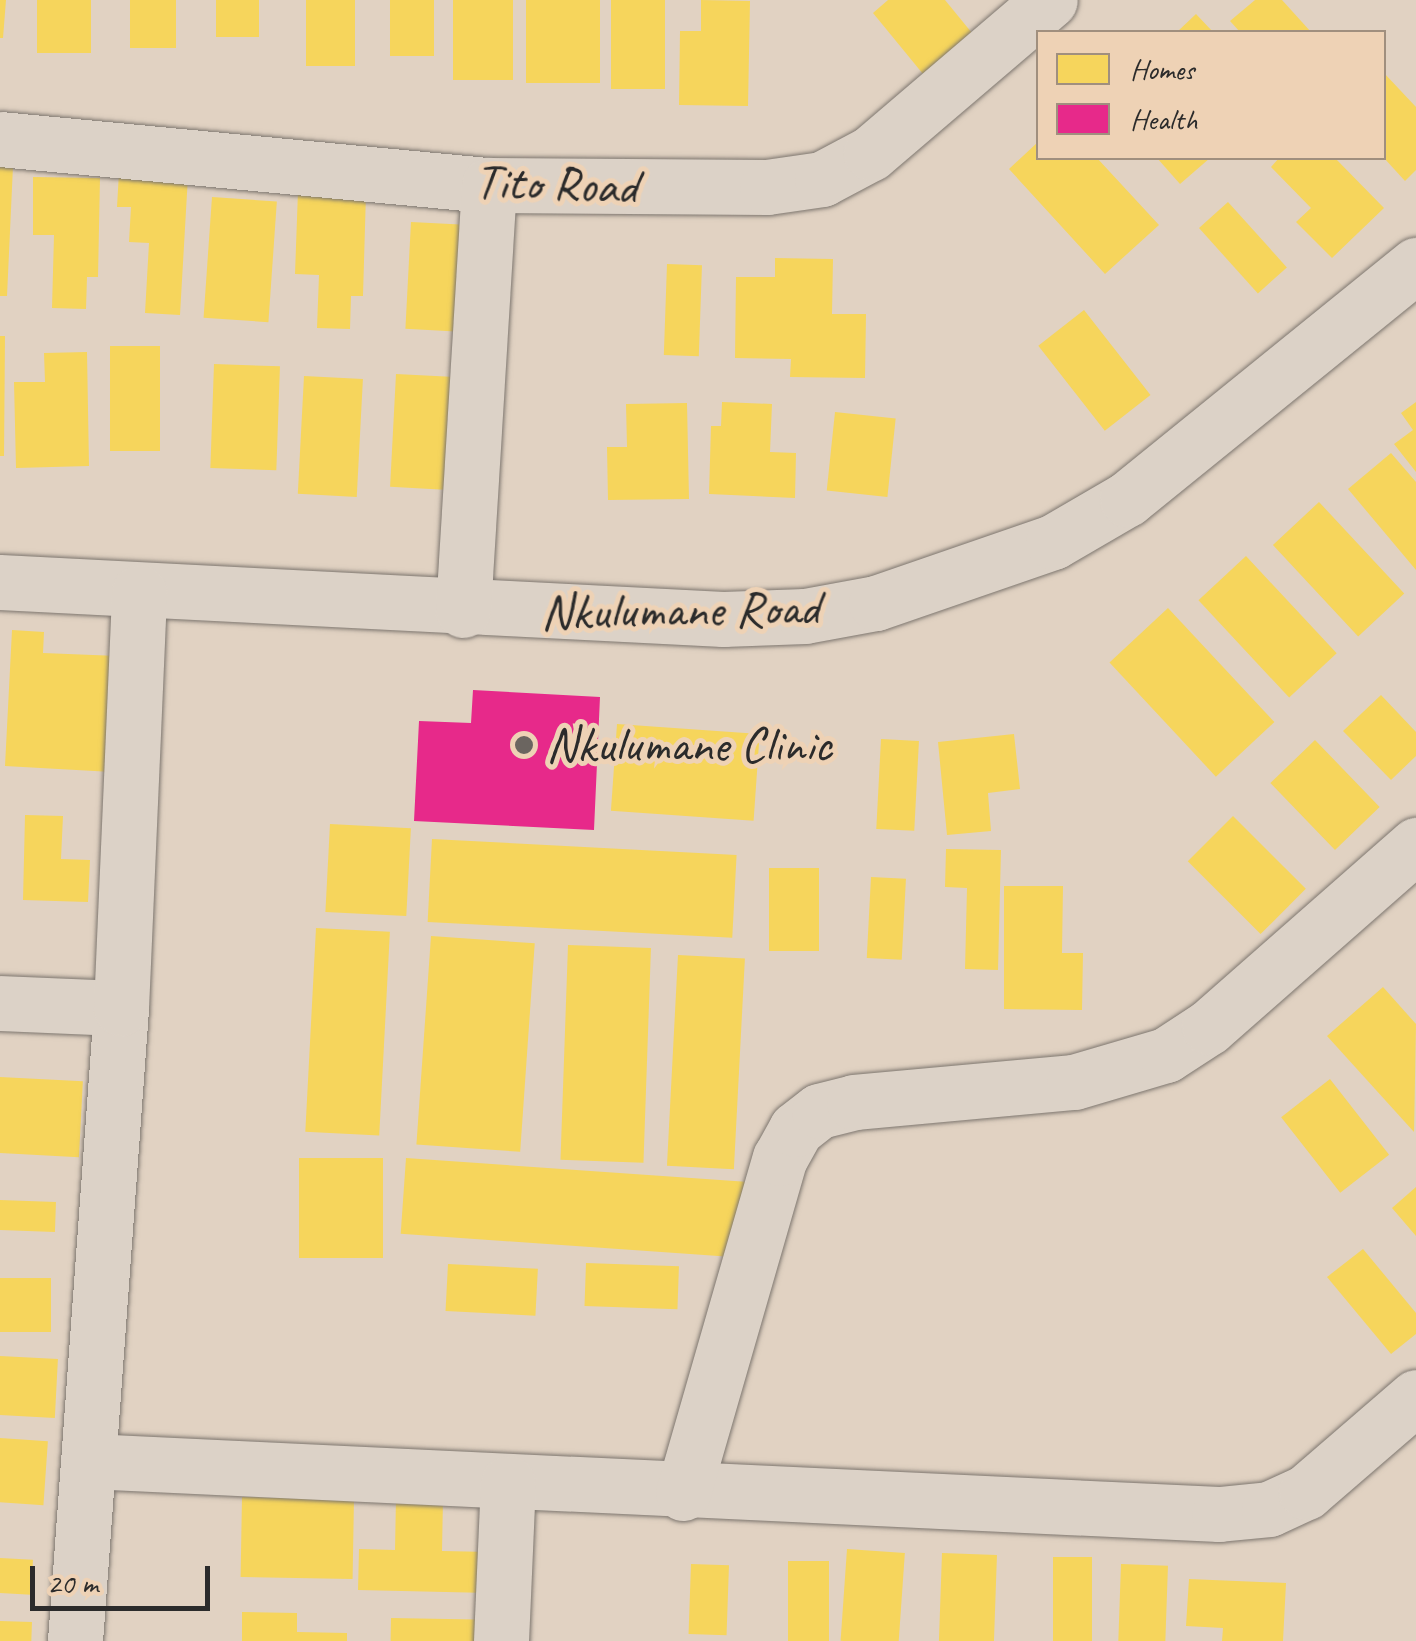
<!DOCTYPE html>
<html>
<head>
<meta charset="utf-8">
<style>
  body { margin:0 }
  #map { position:relative; width:1416px; height:1641px; overflow:hidden; background:#e1d2c2; font-family:Caveat,sans-serif }
  div>[style] { position:absolute }
  .homes>* { inset:0; background:#f6d55c; transform-origin:0 0 }
  .health>* { inset:0; background:#e7298a }
  .roads { filter:drop-shadow(0 0 2px #7d766f) drop-shadow(0 0 2px #7d766f) }
  .street>* { height:55px; margin:-27.5px; padding:0 27.5px; transform-origin:27.5px; border-radius:27.5px; background:#dcd2c7 }
  .dots>* { width:28px; height:28px; translate:-50% -50%; box-sizing:border-box; border:5px solid #eed2b5; border-radius:50% }
  span { translate:-50% -50%; white-space:nowrap; text-align:center; line-height:1.15; -webkit-text-stroke:10px #eed2b5; paint-order:stroke }
  .street-label { font-size:50px; color:#2b2b2b }
  .poi-label { font-size:50px; color:#2b2b2b }
  .left { translate:0 -50%; text-align:left }
  .legend { position:absolute; left:1036px; top:30px; width:350px; height:130px; box-sizing:border-box; background:#eed2b5; border:2px solid #a08f7e; margin:0; padding:12px 18px; list-style:none; font-size:30px; color:#2b2b2b }
  .legend li { display:flex; align-items:center; gap:20px; height:50px }
  .legend b { width:50px; border:2px solid #a08f7e }
  .scale { position:absolute; left:30px; top:1566px; width:180px; height:45px; box-sizing:border-box; border:5px solid #2b2b2b; border-top:0; padding-left:12px; font-size:30px; line-height:35px; white-space:nowrap; color:#2b2b2b; -webkit-text-stroke:8px #eed2b5; paint-order:stroke }
</style>
</head>
<body>
<div id="map">
  <div class="homes">
    <i style="clip-path:polygon(0 0,6px 0,3px 38px,0 38px)"></i>
    <i style="left:37px;top:0;width:54px;height:53px"></i>
    <i style="left:130px;top:0;width:46px;height:48px"></i>
    <i style="left:216px;top:0;width:43px;height:37px"></i>
    <i style="left:306px;top:0;width:49px;height:66px"></i>
    <i style="left:390px;top:0;width:44px;height:56px"></i>
    <i style="left:453px;top:0;width:60px;height:80px"></i>
    <i style="left:526px;top:0;width:74px;height:83px"></i>
    <i style="left:611px;top:0;width:54px;height:89px"></i>
    <i style="clip-path:polygon(701px 0,750px 1px,748px 106px,679px 105px,680px 31px,701px 31px)"></i>
    <i style="clip-path:polygon(888px 0,945px 0,972px 33px,923px 74px,873px 13px)"></i>
    <i style="clip-path:polygon(1255px 0,1282px 0,1311px 32px,1240px 32px,1230px 21px)"></i>
    <i style="clip-path:polygon(1196px 14px,1213px 32px,1177px 32px)"></i>
    <i style="clip-path:polygon(1384px 73px,1416px 107px,1416px 170px,1405px 181px,1384px 158px)"></i>
    <i style="clip-path:polygon(1038px 142px,1038px 158px,1097px 158px,1159px 225px,1105px 274px,1009px 169px)"></i>
    <i style="clip-path:polygon(1157px 158px,1210px 158px,1180px 184px)"></i>
    <i style="clip-path:polygon(1279px 158px,1335px 158px,1384px 208px,1332px 258px,1296px 222px,1311px 208px,1271px 167px)"></i>
    <i style="clip-path:polygon(0 165px,13px 166px,7px 296px,0 296px)"></i>
    <i style="clip-path:polygon(119px 172px,188px 176px,180px 315px,145px 313px,149px 243px,129px 242px,131px 207px,117px 207px)"></i>
    <i style="clip-path:polygon(33px 177px,100px 178px,98px 277px,87px 277px,86px 309px,52px 308px,54px 235px,33px 235px)"></i>
    <i style="clip-path:polygon(298px 191px,366px 193px,363px 296px,351px 296px,350px 329px,317px 328px,319px 275px,295px 274px)"></i>
    <i style="left:212px;top:197px;width:65px;height:121px;rotate:4deg"></i>
    <i style="left:1228px;top:202px;width:88px;height:39px;rotate:48deg"></i>
    <i style="left:411px;top:222px;width:59px;height:107px;rotate:3deg"></i>
    <i style="clip-path:polygon(775px 258px,833px 259px,832px 314px,866px 314px,865px 378px,790px 377px,791px 359px,735px 358px,736px 277px,775px 277px)"></i>
    <i style="left:667px;top:264px;width:35px;height:91px;rotate:2deg"></i>
    <i style="left:1084px;top:310px;width:108px;height:58px;rotate:52deg"></i>
    <i style="clip-path:polygon(0 336px,5px 336px,4px 456px,0 456px)"></i>
    <i style="left:110px;top:346px;width:50px;height:105px"></i>
    <i style="clip-path:polygon(87px 352px,89px 466px,16px 468px,14px 382px,45px 382px,44px 353px)"></i>
    <i style="left:214px;top:364px;width:66px;height:104px;rotate:2deg"></i>
    <i style="left:396px;top:374px;width:59px;height:113px;rotate:3deg"></i>
    <i style="left:304px;top:376px;width:59px;height:118px;rotate:3deg"></i>
    <i style="clip-path:polygon(722px 402px,772px 404px,770px 452px,796px 453px,795px 498px,709px 494px,711px 426px,721px 426px)"></i>
    <i style="clip-path:polygon(1416px 402px,1416px 472px,1394px 444px,1413px 430px,1401px 413px)"></i>
    <i style="clip-path:polygon(687px 403px,689px 499px,608px 500px,607px 447px,627px 447px,626px 404px)"></i>
    <i style="left:835px;top:412px;width:61px;height:79px;rotate:6deg"></i>
    <i style="clip-path:polygon(1391px 453px,1416px 482px,1416px 570px,1348px 489px)"></i>
    <i style="left:1319px;top:502px;width:125px;height:63px;rotate:47deg"></i>
    <i style="left:1246px;top:556px;width:133px;height:65px;rotate:47deg"></i>
    <i style="left:1168px;top:608px;width:156px;height:80px;rotate:47deg"></i>
    <i style="clip-path:polygon(12px 630px,44px 632px,43px 653px,118px 656px,112px 772px,5px 766px)"></i>
    <i style="clip-path:polygon(1381px 695px,1416px 732px,1416px 756px,1391px 780px,1343px 731px)"></i>
    <i style="left:617px;top:724px;width:143px;height:87px;rotate:4deg"></i>
    <i style="clip-path:polygon(1014px 734px,1020px 789px,988px 793px,991px 831px,947px 835px,938px 742px)"></i>
    <i style="left:881px;top:739px;width:38px;height:90px;rotate:3deg"></i>
    <i style="left:1315px;top:740px;width:93px;height:62px;rotate:46deg"></i>
    <i style="clip-path:polygon(25px 815px,63px 816px,61px 859px,90px 860px,88px 902px,23px 900px)"></i>
    <i style="left:1233px;top:816px;width:103px;height:64px;rotate:45deg"></i>
    <i style="left:330px;top:824px;width:81px;height:88px;rotate:3deg"></i>
    <i style="left:432px;top:839px;width:305px;height:83px;rotate:3deg"></i>
    <i style="clip-path:polygon(946px 849px,1001px 850px,998px 970px,965px 969px,967px 888px,945px 887px)"></i>
    <i style="left:769px;top:868px;width:50px;height:83px"></i>
    <i style="left:871px;top:877px;width:35px;height:81px;rotate:3deg"></i>
    <i style="clip-path:polygon(1004px 886px,1063px 886px,1062px 953px,1083px 953px,1082px 1010px,1004px 1009px)"></i>
    <i style="left:316px;top:928px;width:74px;height:204px;rotate:3deg"></i>
    <i style="left:431px;top:936px;width:104px;height:209px;rotate:4deg"></i>
    <i style="left:568px;top:945px;width:83px;height:215px;rotate:2deg"></i>
    <i style="left:678px;top:955px;width:67px;height:211px;rotate:3deg"></i>
    <i style="clip-path:polygon(1383px 987px,1416px 1024px,1414px 1132px,1327px 1036px)"></i>
    <i style="left:0;top:1077px;width:83px;height:76px;rotate:3deg"></i>
    <i style="left:1330px;top:1079px;width:96px;height:62px;rotate:52deg"></i>
    <i style="left:299px;top:1158px;width:84px;height:100px"></i>
    <i style="left:406px;top:1158px;width:340px;height:76px;rotate:4deg"></i>
    <i style="clip-path:polygon(1416px 1187px,1416px 1236px,1392px 1208px)"></i>
    <i style="left:0;top:1200px;width:56px;height:30px;rotate:2deg"></i>
    <i style="clip-path:polygon(1363px 1249px,1416px 1313px,1416px 1334px,1391px 1354px,1327px 1277px)"></i>
    <i style="left:586px;top:1263px;width:93px;height:43px;rotate:2deg"></i>
    <i style="left:448px;top:1264px;width:90px;height:47px;rotate:3deg"></i>
    <i style="left:0;top:1278px;width:51px;height:54px"></i>
    <i style="left:0;top:1356px;width:58px;height:59px;rotate:3deg"></i>
    <i style="left:0;top:1438px;width:48px;height:64px;rotate:4deg"></i>
    <i style="left:242px;top:1497px;width:112px;height:80px;rotate:1deg"></i>
    <i style="clip-path:polygon(396px 1498px,443px 1499px,442px 1551px,490px 1552px,489px 1593px,358px 1590px,359px 1549px,395px 1550px)"></i>
    <i style="left:847px;top:1549px;width:58px;height:92px;rotate:4deg"></i>
    <i style="left:942px;top:1553px;width:55px;height:88px;rotate:2deg"></i>
    <i style="left:1053px;top:1557px;width:39px;height:84px"></i>
    <i style="left:0;top:1558px;width:33px;height:35px;rotate:3deg"></i>
    <i style="left:788px;top:1561px;width:41px;height:80px"></i>
    <i style="left:691px;top:1564px;width:38px;height:70px;rotate:2deg"></i>
    <i style="left:1121px;top:1564px;width:47px;height:77px;rotate:2deg"></i>
    <i style="clip-path:polygon(1189px 1579px,1286px 1583px,1283px 1641px,1222px 1641px,1223px 1628px,1186px 1626px)"></i>
    <i style="clip-path:polygon(242px 1612px,297px 1613px,297px 1632px,347px 1633px,347px 1641px,242px 1641px)"></i>
    <i style="left:391px;top:1618px;width:99px;height:23px;rotate:1deg"></i>
    <i style="left:0;top:1621px;width:32px;height:20px;rotate:2deg"></i>
  </div>
  <div class="health">
    <i style="clip-path:polygon(473px 690px,600px 697px,594px 830px,414px 821px,419px 721px,471px 723px)"></i>
  </div>
  <div class="roads">
    <div class="street">
      <i style="left:0;top:139px;width:491px;rotate:5.4deg"></i>
      <i style="left:489px;top:185px;width:278px;rotate:0.4deg"></i>
      <i style="left:767px;top:187px;width:56px;rotate:-8.3deg"></i>
      <i style="left:822px;top:179px;width:55px;rotate:-28deg"></i>
      <i style="left:871px;top:153px;width:235px;rotate:-40.5deg"></i>
      <i style="left:0;top:582px;width:724px;rotate:2.93deg"></i>
      <i style="left:723px;top:619px;width:82px;rotate:-2.1deg"></i>
      <i style="left:805px;top:616px;width:72px;rotate:-10.4deg"></i>
      <i style="left:876px;top:603px;width:187px;rotate:-19deg"></i>
      <i style="left:1053px;top:542px;width:86px;rotate:-30.2deg"></i>
      <i style="left:1127px;top:499px;width:372px;rotate:-39deg"></i>
      <i style="left:463px;top:610px;width:426px;rotate:-86.5deg"></i>
      <i style="left:0;top:1003px;width:121px;rotate:2.4deg"></i>
      <i style="left:89px;top:1461px;width:1131px;rotate:2.69deg"></i>
      <i style="left:1219px;top:1514px;width:50px;rotate:-5.7deg"></i>
      <i style="left:1269px;top:1509px;width:41px;rotate:-24.7deg"></i>
      <i style="left:1306px;top:1492px;width:145px;rotate:-40.8deg"></i>
      <i style="left:683px;top:1493px;width:349px;rotate:-73.9deg"></i>
      <i style="left:780px;top:1158px;width:33px;rotate:-61deg"></i>
      <i style="left:796px;top:1129px;width:29px;rotate:-38deg"></i>
      <i style="left:819px;top:1111px;width:36px;rotate:-14deg"></i>
      <i style="left:854px;top:1102px;width:221px;rotate:-5.2deg"></i>
      <i style="left:1074px;top:1082px;width:96px;rotate:-16.4deg"></i>
      <i style="left:1166px;top:1055px;width:51px;rotate:-33.1deg"></i>
      <i style="left:1209px;top:1027px;width:276px;rotate:-41.3deg"></i>
      <i style="left:75px;top:1641px;width:635px;rotate:-85.84deg"></i>
      <i style="left:121px;top:1008px;width:416px;rotate:-87.5deg"></i>
      <i style="left:501px;top:1641px;width:158px;rotate:-87.5deg"></i>
    </div>
  </div>
  <div class="dots">
    <i style="left:524px;top:745px;background:#6b6560"></i>
  </div>
  <div class="street-label">
    <span style="left:556px;top:184px;rotate:2deg">Tito Road</span>
    <span style="left:680px;top:610px;rotate:-1deg">Nkulumane Road</span>
  </div>
  <div class="poi-label">
    <span class="left" style="left:546px;top:745px">Nkulumane Clinic</span>
  </div>
  <ul class="legend">
  <li><b style="height:28px;background:#f6d55c"></b>Homes</li>
  <li><b style="height:28px;background:#e7298a"></b>Health</li>
  </ul>
  <div class="scale">20 m</div>
</div>
</body>
</html>
